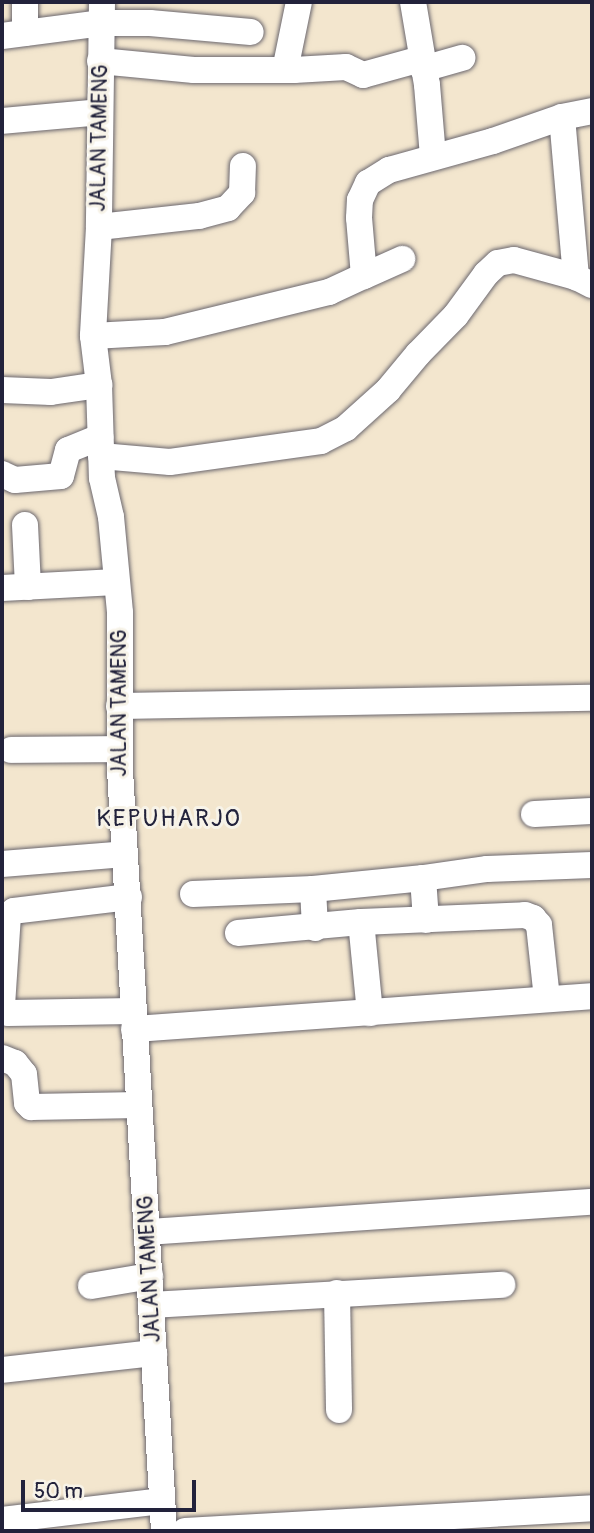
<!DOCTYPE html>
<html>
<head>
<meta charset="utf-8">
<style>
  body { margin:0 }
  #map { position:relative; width:594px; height:1533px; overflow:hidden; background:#f3e6ce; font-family:Pangolin,sans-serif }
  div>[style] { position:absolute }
  .roads { filter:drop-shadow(0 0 2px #6b676e) drop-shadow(0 0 2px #6b676e) }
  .minor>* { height:26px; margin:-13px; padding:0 13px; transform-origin:13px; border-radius:13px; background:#fff }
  span { translate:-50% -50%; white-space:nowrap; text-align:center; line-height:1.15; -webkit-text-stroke:6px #f7f3e8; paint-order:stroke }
  .street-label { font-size:21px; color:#22223b }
  .quarter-label { font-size:24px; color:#22223b; letter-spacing:2px }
  .frame { position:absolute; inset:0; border:4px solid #22223b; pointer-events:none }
  .scale { position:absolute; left:21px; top:1480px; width:175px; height:32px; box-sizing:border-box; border:4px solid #22223b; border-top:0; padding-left:9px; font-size:21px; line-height:24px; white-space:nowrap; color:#22223b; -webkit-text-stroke:5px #f7f3e8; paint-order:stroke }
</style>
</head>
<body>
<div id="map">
  <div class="roads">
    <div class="minor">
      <i style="left:25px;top:2px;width:31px;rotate:90deg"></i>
      <i style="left:102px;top:2px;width:225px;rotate:90.8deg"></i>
      <i style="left:99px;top:227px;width:109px;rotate:93.2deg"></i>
      <i style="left:93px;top:336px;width:49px;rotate:83deg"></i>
      <i style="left:99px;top:385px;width:93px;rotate:88.2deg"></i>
      <i style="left:102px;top:478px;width:40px;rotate:77deg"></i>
      <i style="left:111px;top:517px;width:96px;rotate:84.6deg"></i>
      <i style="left:120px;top:613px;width:157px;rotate:90deg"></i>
      <i style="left:120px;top:770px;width:762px;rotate:86.69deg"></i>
      <i style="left:413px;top:2px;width:84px;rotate:80.4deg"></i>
      <i style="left:427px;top:85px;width:71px;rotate:85.2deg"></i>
      <i style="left:2px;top:36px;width:101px;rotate:-7.4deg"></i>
      <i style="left:102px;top:23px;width:48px"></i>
      <i style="left:150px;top:23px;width:101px;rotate:5.1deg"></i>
      <i style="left:100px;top:61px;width:94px;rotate:5.5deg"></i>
      <i style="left:194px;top:70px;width:100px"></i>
      <i style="left:294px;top:70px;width:52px;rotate:-3.3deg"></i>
      <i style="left:346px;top:67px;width:19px;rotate:25deg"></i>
      <i style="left:363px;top:75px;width:60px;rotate:-15.4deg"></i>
      <i style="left:423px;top:69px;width:41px;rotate:-15.8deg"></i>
      <i style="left:285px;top:70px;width:69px;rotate:-78.4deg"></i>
      <i style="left:562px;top:117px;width:161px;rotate:85deg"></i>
      <i style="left:2px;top:121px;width:98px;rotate:-5.2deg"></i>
      <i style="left:99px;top:227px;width:101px;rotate:-6.3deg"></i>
      <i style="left:199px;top:216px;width:30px;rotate:-15deg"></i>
      <i style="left:228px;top:208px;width:21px;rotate:-47deg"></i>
      <i style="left:242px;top:193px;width:27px;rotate:-88deg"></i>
      <i style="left:364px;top:276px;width:42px;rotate:-24.1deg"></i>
      <i style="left:93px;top:336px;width:72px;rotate:-3.2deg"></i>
      <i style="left:165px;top:332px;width:169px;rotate:-13.7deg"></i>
      <i style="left:329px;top:292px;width:38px;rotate:-25deg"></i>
      <i style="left:364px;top:276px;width:58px;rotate:-94.9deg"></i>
      <i style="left:359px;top:218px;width:18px;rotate:-87deg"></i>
      <i style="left:360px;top:200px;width:19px;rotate:-65deg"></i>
      <i style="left:368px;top:183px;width:25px;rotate:-32deg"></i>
      <i style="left:389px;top:170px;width:108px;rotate:-15.6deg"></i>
      <i style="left:493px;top:141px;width:73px;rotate:-19.2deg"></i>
      <i style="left:562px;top:117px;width:31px;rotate:-11deg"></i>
      <i style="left:2px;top:390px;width:49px;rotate:2.3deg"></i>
      <i style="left:51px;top:392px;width:49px;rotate:-8.3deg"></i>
      <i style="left:101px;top:456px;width:69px;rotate:5deg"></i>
      <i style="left:170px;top:462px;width:152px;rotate:-7.9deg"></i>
      <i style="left:321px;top:441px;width:28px;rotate:-27deg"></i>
      <i style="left:346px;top:428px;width:57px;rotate:-42.1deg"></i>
      <i style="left:388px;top:390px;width:47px;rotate:-50.2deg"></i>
      <i style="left:418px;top:354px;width:54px;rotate:-45.7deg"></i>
      <i style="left:456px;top:315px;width:51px;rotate:-53.8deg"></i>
      <i style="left:486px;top:274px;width:16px;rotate:-43deg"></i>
      <i style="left:498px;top:263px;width:16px;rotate:-11deg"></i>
      <i style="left:514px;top:260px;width:64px;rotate:15.3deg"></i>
      <i style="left:576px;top:277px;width:18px;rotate:27deg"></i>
      <i style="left:2px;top:474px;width:14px;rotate:25deg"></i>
      <i style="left:15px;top:480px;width:46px;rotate:-5deg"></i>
      <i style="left:61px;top:476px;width:27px;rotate:-75deg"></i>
      <i style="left:68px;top:450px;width:35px;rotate:-22deg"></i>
      <i style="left:25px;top:525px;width:62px;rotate:87.2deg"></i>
      <i style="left:2px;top:588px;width:114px;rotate:-3deg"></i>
      <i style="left:119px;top:706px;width:473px;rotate:-1deg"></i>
      <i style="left:11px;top:750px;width:108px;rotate:-0.5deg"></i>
      <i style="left:534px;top:814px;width:58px;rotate:-3deg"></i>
      <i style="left:2px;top:864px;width:123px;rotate:-4.6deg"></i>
      <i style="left:423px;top:878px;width:65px;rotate:-8deg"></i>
      <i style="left:487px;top:869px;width:105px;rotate:-2.2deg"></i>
      <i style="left:313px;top:889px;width:111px;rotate:-5.7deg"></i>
      <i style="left:423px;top:878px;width:42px;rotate:85.9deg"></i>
      <i style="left:193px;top:894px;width:120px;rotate:-2.4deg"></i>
      <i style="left:313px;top:889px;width:39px;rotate:87deg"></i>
      <i style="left:129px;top:897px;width:116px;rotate:173.1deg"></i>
      <i style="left:14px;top:911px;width:7px;rotate:146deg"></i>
      <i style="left:8px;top:915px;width:91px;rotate:93.8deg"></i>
      <i style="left:2px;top:1006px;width:9px;rotate:49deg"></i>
      <i style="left:8px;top:1013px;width:125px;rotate:-0.9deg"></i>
      <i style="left:238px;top:933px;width:123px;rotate:-5.1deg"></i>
      <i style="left:370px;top:1013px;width:91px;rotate:-95.6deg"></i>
      <i style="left:361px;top:922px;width:164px;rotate:-2.4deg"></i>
      <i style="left:525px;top:915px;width:9px;rotate:21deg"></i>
      <i style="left:533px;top:918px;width:9px;rotate:49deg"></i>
      <i style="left:539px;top:925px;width:74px;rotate:83.8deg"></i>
      <i style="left:134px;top:1029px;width:459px;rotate:-4.1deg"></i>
      <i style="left:2px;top:1058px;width:14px;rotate:21deg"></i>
      <i style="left:15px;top:1063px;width:14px;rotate:51deg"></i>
      <i style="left:24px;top:1074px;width:29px;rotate:84deg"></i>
      <i style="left:27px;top:1103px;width:6px;rotate:45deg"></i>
      <i style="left:31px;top:1107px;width:108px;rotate:-1.1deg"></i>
      <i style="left:148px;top:1232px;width:445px;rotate:-3.9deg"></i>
      <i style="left:91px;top:1286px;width:60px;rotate:-9.6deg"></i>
      <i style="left:337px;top:1293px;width:117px;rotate:89deg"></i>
      <i style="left:151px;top:1305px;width:352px;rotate:-3.3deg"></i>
      <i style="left:2px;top:1370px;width:153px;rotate:-6.4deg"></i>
      <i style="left:2px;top:1520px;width:160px;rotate:-6.8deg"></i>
      <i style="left:185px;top:1531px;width:408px;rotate:-3.2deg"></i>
    </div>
  </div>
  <div class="street-label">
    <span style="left:100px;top:138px;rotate:-89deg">JALAN TAMENG</span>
    <span style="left:120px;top:703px;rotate:-90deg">JALAN TAMENG</span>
    <span style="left:150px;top:1269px;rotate:-93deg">JALAN TAMENG</span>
  </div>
  <div class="quarter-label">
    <span style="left:169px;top:819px">KEPUHARJO</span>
  </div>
  <div class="frame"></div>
  <div class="scale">50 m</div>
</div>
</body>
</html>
